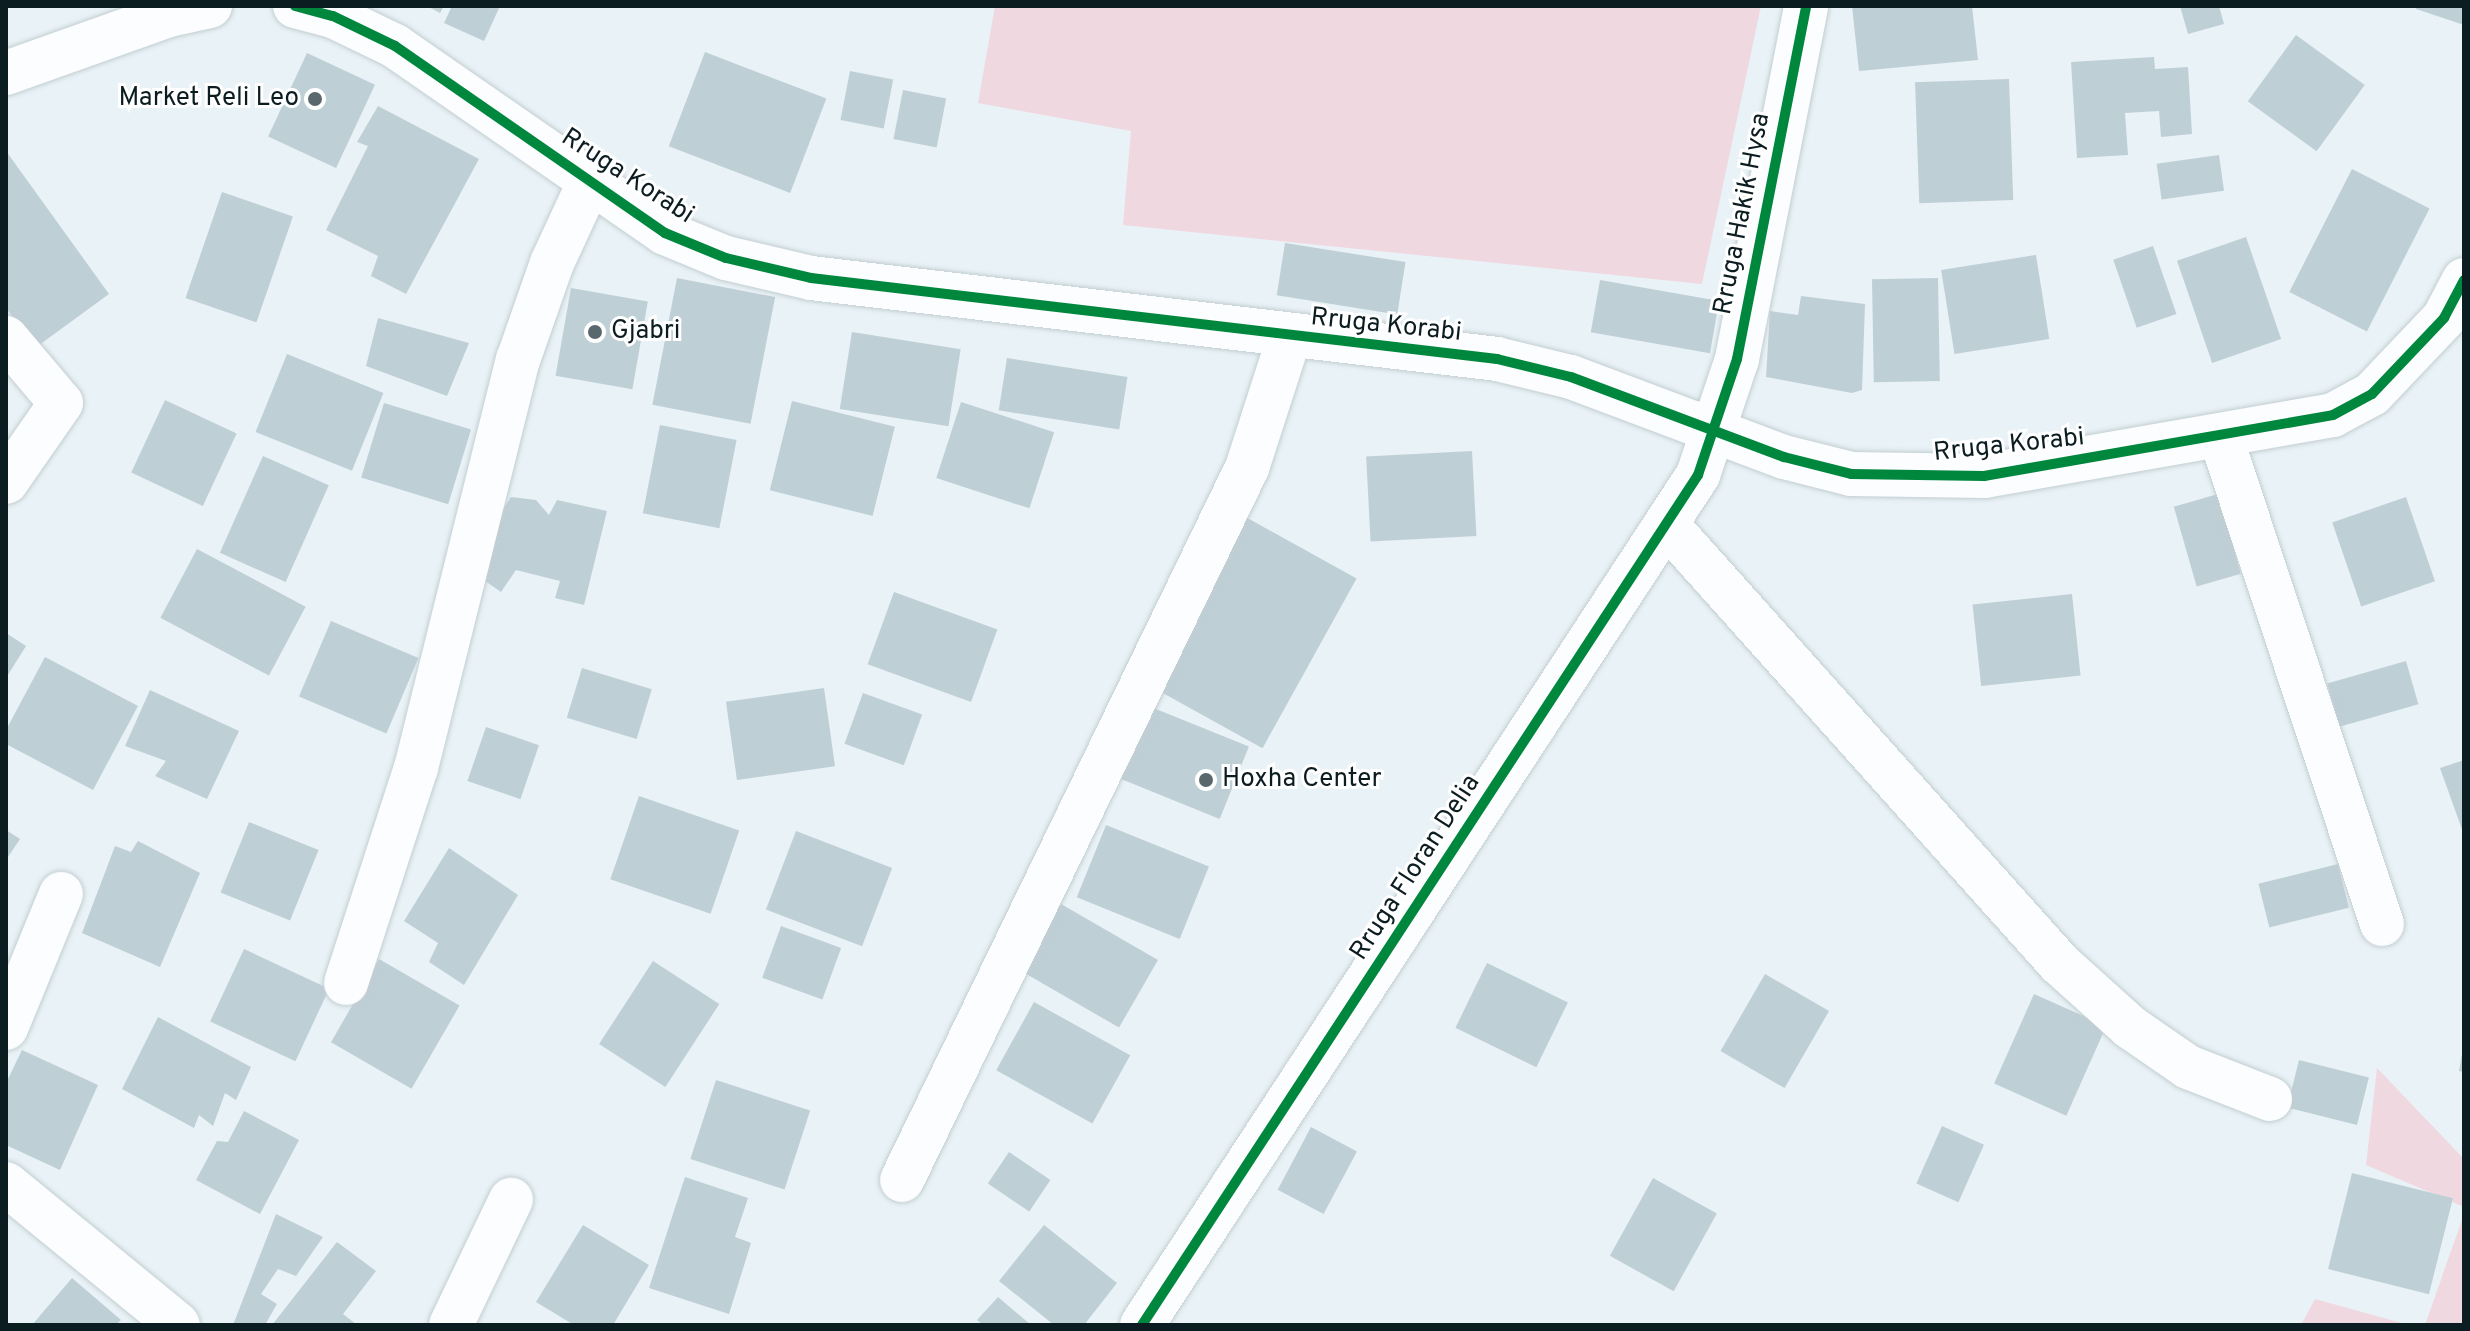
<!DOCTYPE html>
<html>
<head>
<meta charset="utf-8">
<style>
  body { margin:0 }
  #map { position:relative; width:2470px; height:1331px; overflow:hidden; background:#e9f2f6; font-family:Overpass,sans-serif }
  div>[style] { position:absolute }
  .green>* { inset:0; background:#f0d8e1 }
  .building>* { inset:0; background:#bfcfd6; transform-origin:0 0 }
  .roads { filter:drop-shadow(0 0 2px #c2ced2) drop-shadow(0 0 2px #c2ced2) }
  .minor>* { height:44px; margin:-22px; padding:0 22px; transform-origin:22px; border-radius:22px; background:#fcfdfe }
  .cycleway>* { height:10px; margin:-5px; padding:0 5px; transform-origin:5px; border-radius:5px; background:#00873e }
  .dots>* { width:22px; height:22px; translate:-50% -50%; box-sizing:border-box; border:4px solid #fff; border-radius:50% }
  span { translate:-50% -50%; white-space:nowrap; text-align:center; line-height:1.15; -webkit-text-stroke:6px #fff; paint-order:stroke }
  .poi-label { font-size:26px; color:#0c1d22 }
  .right { translate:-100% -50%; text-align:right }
  .left { translate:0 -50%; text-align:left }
  .street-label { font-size:26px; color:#0c1d22 }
  .frame { position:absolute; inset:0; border:8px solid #0c1d22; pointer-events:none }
</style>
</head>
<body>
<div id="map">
  <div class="green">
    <i style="clip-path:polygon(995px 6px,1761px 6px,1702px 284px,1123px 225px,1131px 131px,978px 103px)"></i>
    <i style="clip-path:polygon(2377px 1068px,2464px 1159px,2464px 1207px,2366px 1165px)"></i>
    <i style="clip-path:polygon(2464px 1214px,2464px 1325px,2425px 1325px)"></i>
    <i style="clip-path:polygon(2315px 1299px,2409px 1325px,2301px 1325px)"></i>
  </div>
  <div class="building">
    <i style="clip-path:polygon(427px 6px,444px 6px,440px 13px)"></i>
    <i style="clip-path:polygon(452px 6px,500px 6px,484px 41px,444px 23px)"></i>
    <i style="clip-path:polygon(1852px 6px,1972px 6px,1978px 60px,1859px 71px)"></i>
    <i style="clip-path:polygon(2180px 6px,2219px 6px,2224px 24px,2188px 34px)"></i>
    <i style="clip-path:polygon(2417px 6px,2464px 6px,2464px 25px,2416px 9px)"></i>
    <i style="left:2296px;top:35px;width:85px;height:82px;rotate:36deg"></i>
    <i style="left:705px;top:52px;width:130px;height:101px;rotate:21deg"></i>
    <i style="left:307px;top:53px;width:75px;height:92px;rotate:25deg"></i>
    <i style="clip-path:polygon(2154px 57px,2155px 69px,2188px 67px,2192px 134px,2161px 137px,2159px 111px,2125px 113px,2128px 155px,2077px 158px,2071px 62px)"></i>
    <i style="left:850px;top:71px;width:44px;height:50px;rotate:11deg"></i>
    <i style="left:2009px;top:79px;width:121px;height:94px;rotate:88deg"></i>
    <i style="left:903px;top:90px;width:44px;height:50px;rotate:11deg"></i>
    <i style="clip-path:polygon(378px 106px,479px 159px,406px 294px,371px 276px,378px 256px,326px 230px,368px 146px,357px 142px)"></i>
    <i style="clip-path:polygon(6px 151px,109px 294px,35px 348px,6px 308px)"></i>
    <i style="left:2219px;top:155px;width:36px;height:63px;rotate:82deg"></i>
    <i style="left:2352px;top:169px;width:87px;height:138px;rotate:27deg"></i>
    <i style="left:222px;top:192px;width:75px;height:112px;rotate:19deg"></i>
    <i style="left:2246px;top:237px;width:108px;height:73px;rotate:71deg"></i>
    <i style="left:1285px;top:243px;width:122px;height:53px;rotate:9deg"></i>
    <i style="left:2153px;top:246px;width:72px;height:42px;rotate:71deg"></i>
    <i style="left:2036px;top:255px;width:85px;height:96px;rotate:81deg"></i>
    <i style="left:677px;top:278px;width:100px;height:129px;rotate:11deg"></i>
    <i style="left:1938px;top:278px;width:103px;height:66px;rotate:89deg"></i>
    <i style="left:1600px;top:280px;width:121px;height:53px;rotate:10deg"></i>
    <i style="left:571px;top:288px;width:78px;height:89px;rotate:10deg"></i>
    <i style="clip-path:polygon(1801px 296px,1865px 304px,1862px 390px,1852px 393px,1766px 377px,1770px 311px,1798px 315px)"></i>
    <i style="clip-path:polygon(378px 318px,469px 343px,447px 396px,366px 366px)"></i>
    <i style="left:852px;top:332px;width:110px;height:78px;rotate:9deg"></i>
    <i style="left:287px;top:354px;width:104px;height:84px;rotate:22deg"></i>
    <i style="left:1007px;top:358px;width:122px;height:53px;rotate:9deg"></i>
    <i style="left:165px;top:400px;width:79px;height:80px;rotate:25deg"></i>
    <i style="left:792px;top:401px;width:106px;height:92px;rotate:14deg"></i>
    <i style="left:961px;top:402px;width:98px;height:80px;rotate:18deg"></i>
    <i style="left:384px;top:403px;width:91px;height:78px;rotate:17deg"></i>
    <i style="left:660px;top:425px;width:78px;height:90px;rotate:11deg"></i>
    <i style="left:1472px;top:451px;width:85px;height:106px;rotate:87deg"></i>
    <i style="left:263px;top:456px;width:72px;height:106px;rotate:24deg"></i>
    <i style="left:2218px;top:494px;width:83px;height:46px;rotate:74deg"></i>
    <i style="clip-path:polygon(511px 497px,536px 500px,549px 515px,557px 500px,607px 511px,584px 605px,555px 598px,560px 581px,516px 570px,501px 592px,478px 576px,498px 517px)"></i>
    <i style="left:2406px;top:497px;width:89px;height:78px;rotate:71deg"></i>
    <i style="left:1242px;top:515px;width:131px;height:194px;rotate:29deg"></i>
    <i style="left:197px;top:549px;width:123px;height:78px;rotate:28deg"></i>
    <i style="left:894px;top:592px;width:110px;height:77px;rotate:20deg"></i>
    <i style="left:2072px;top:594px;width:82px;height:100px;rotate:84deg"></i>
    <i style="left:331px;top:621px;width:95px;height:82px;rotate:23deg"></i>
    <i style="clip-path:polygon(6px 633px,26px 646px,6px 678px)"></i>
    <i style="clip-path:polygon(45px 657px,138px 706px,93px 790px,6px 744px,6px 730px)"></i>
    <i style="left:2406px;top:661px;width:45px;height:82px;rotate:74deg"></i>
    <i style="left:582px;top:668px;width:73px;height:52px;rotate:17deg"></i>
    <i style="left:824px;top:688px;width:79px;height:99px;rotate:82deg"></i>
    <i style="clip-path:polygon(150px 690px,239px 731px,207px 799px,155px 776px,166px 761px,125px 746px)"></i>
    <i style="left:863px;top:693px;width:63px;height:54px;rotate:20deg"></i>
    <i style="left:1146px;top:705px;width:111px;height:78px;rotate:22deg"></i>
    <i style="left:486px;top:727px;width:56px;height:57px;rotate:19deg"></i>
    <i style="clip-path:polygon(2464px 760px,2464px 835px,2440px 768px)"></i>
    <i style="left:639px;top:796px;width:106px;height:88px;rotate:19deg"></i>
    <i style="left:249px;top:822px;width:75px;height:76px;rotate:22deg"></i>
    <i style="left:1106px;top:825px;width:111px;height:78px;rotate:22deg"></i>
    <i style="clip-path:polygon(6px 830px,20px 839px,6px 860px)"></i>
    <i style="left:796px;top:831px;width:103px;height:84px;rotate:21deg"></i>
    <i style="clip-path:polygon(138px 841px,200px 873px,160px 967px,82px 933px,115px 846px,131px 852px)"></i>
    <i style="clip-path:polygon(449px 848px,518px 895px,464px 985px,429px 962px,438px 943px,404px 921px)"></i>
    <i style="left:2338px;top:864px;width:45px;height:82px;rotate:76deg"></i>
    <i style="left:1061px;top:904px;width:112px;height:78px;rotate:30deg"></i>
    <i style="left:781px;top:926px;width:64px;height:55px;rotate:20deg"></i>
    <i style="left:244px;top:949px;width:94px;height:80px;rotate:25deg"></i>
    <i style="left:379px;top:959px;width:93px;height:96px;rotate:30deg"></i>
    <i style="left:653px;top:961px;width:79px;height:99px;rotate:33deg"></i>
    <i style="left:1487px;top:963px;width:90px;height:72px;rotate:26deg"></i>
    <i style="left:1765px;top:974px;width:74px;height:89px;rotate:30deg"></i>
    <i style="left:2034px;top:994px;width:79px;height:98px;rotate:24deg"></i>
    <i style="left:1034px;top:1002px;width:110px;height:78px;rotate:29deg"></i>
    <i style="clip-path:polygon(158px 1017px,251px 1067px,236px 1100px,225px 1093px,213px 1126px,199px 1115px,194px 1128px,122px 1089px)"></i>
    <i style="clip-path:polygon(2464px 1043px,2464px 1072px,2459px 1071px)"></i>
    <i style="clip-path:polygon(22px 1050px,98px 1085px,60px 1170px,6px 1145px,6px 1083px)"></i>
    <i style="left:2299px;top:1060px;width:72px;height:49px;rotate:14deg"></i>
    <i style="left:716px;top:1080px;width:99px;height:83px;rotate:18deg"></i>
    <i style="clip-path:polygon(244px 1111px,299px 1140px,260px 1214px,196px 1180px,217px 1141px,228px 1142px)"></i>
    <i style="left:1942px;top:1126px;width:46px;height:63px;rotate:24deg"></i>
    <i style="left:1311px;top:1127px;width:52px;height:71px;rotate:28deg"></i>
    <i style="left:1009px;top:1152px;width:50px;height:38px;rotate:34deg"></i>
    <i style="left:2352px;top:1173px;width:104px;height:99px;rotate:14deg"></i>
    <i style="clip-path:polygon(685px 1177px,748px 1198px,735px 1237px,751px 1243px,729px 1314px,649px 1288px)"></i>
    <i style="left:1653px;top:1178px;width:73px;height:89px;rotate:29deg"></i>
    <i style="clip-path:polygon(276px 1214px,323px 1237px,296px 1276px,278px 1269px,261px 1294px,277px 1304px,265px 1325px,233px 1325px)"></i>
    <i style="clip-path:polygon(583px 1225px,649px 1265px,613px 1325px,574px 1325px,536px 1302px)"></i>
    <i style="clip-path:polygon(1044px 1225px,1117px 1283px,1084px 1325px,1054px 1325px,999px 1281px)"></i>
    <i style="clip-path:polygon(337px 1242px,376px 1271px,343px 1314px,357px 1325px,272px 1325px)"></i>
    <i style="clip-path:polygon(72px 1278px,121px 1320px,116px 1325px,32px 1325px)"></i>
    <i style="clip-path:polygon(998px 1297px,1031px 1325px,983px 1325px,977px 1320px)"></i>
  </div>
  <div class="roads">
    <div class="minor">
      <i style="left:295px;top:6px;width:39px;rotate:15deg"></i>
      <i style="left:333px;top:16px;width:69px;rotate:25.8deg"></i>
      <i style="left:395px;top:46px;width:328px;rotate:34.7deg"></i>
      <i style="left:665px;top:233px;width:66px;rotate:22.3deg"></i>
      <i style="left:726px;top:258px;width:87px;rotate:13.2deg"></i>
      <i style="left:811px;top:278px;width:691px;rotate:6.73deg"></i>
      <i style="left:1497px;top:359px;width:76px;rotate:13.7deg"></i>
      <i style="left:1571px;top:377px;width:228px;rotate:20.6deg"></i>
      <i style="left:1784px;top:457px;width:69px;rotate:14.2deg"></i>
      <i style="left:1851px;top:474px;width:133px;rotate:0.9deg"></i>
      <i style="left:1984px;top:476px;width:354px;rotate:-9.9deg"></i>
      <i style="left:2333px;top:415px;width:44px;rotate:-28.3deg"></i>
      <i style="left:2372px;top:394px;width:105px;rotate:-46.5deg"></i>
      <i style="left:2444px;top:318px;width:43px;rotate:-62.2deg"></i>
      <i style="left:6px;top:73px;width:173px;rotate:-19.6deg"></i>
      <i style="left:169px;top:15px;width:42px;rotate:-12.4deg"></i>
      <i style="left:6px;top:338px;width:85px;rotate:49.8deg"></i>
      <i style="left:61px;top:403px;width:96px;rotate:124.8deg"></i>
      <i style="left:2221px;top:438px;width:512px;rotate:71.67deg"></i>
      <i style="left:1667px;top:525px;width:588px;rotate:48.17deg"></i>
      <i style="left:2059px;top:963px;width:96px;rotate:42deg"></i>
      <i style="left:2130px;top:1027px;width:70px;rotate:34.6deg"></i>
      <i style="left:2188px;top:1067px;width:88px;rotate:21.3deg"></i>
      <i style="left:346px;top:983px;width:226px;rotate:-72deg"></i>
      <i style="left:416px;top:768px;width:421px;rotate:-76deg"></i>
      <i style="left:518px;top:360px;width:103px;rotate:-70.7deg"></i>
      <i style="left:552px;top:263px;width:88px;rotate:-65.2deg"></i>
      <i style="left:6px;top:1028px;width:145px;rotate:-67.7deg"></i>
      <i style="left:902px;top:1180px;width:791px;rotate:-64.15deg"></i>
      <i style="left:1247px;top:468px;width:137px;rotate:-72.1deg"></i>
      <i style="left:6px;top:1184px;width:222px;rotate:39.3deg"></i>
      <i style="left:451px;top:1325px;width:139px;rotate:-64.4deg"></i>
      <i style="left:1142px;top:1325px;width:1016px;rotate:-56.81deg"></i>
      <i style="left:1698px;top:475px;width:122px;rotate:-71.4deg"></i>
      <i style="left:1737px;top:359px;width:360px;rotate:-78.9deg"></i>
    </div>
  </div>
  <div class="cycleway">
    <i style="left:295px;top:6px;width:39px;rotate:15deg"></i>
    <i style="left:333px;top:16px;width:69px;rotate:25.8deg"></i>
    <i style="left:395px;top:46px;width:328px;rotate:34.7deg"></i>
    <i style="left:665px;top:233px;width:66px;rotate:22.3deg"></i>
    <i style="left:726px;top:258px;width:87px;rotate:13.2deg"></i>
    <i style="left:811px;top:278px;width:691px;rotate:6.73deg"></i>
    <i style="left:1497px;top:359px;width:76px;rotate:13.7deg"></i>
    <i style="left:1571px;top:377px;width:228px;rotate:20.6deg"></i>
    <i style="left:1784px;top:457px;width:69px;rotate:14.2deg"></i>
    <i style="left:1851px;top:474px;width:133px;rotate:0.9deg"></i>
    <i style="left:1984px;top:476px;width:354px;rotate:-9.9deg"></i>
    <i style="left:2333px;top:415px;width:44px;rotate:-28.3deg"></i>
    <i style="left:2372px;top:394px;width:105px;rotate:-46.5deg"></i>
    <i style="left:2444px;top:318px;width:43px;rotate:-62.2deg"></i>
    <i style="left:1142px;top:1325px;width:1016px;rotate:-56.81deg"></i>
    <i style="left:1698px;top:475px;width:122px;rotate:-71.4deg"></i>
    <i style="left:1737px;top:359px;width:360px;rotate:-78.9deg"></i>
  </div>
  <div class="dots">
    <i style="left:315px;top:99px;background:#59686c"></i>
    <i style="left:595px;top:332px;background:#59686c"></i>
    <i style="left:1206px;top:780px;background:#59686c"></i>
  </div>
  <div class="poi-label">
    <span class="right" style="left:299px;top:99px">Market Reli Leo</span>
    <span class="left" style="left:611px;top:332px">Gjabri</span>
    <span class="left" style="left:1222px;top:780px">Hoxha Center</span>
  </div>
  <div class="street-label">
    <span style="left:627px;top:177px;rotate:33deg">Rruga Korabi</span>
    <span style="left:1743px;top:214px;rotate:-79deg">Rruga Hakik Hysa</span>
    <span style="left:1386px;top:326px;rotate:6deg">Rruga Korabi</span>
    <span style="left:2009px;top:446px;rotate:-6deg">Rruga Korabi</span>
    <span style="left:1416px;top:868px;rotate:-57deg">Rruga Floran Delia</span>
  </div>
  <div class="frame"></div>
</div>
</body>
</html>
